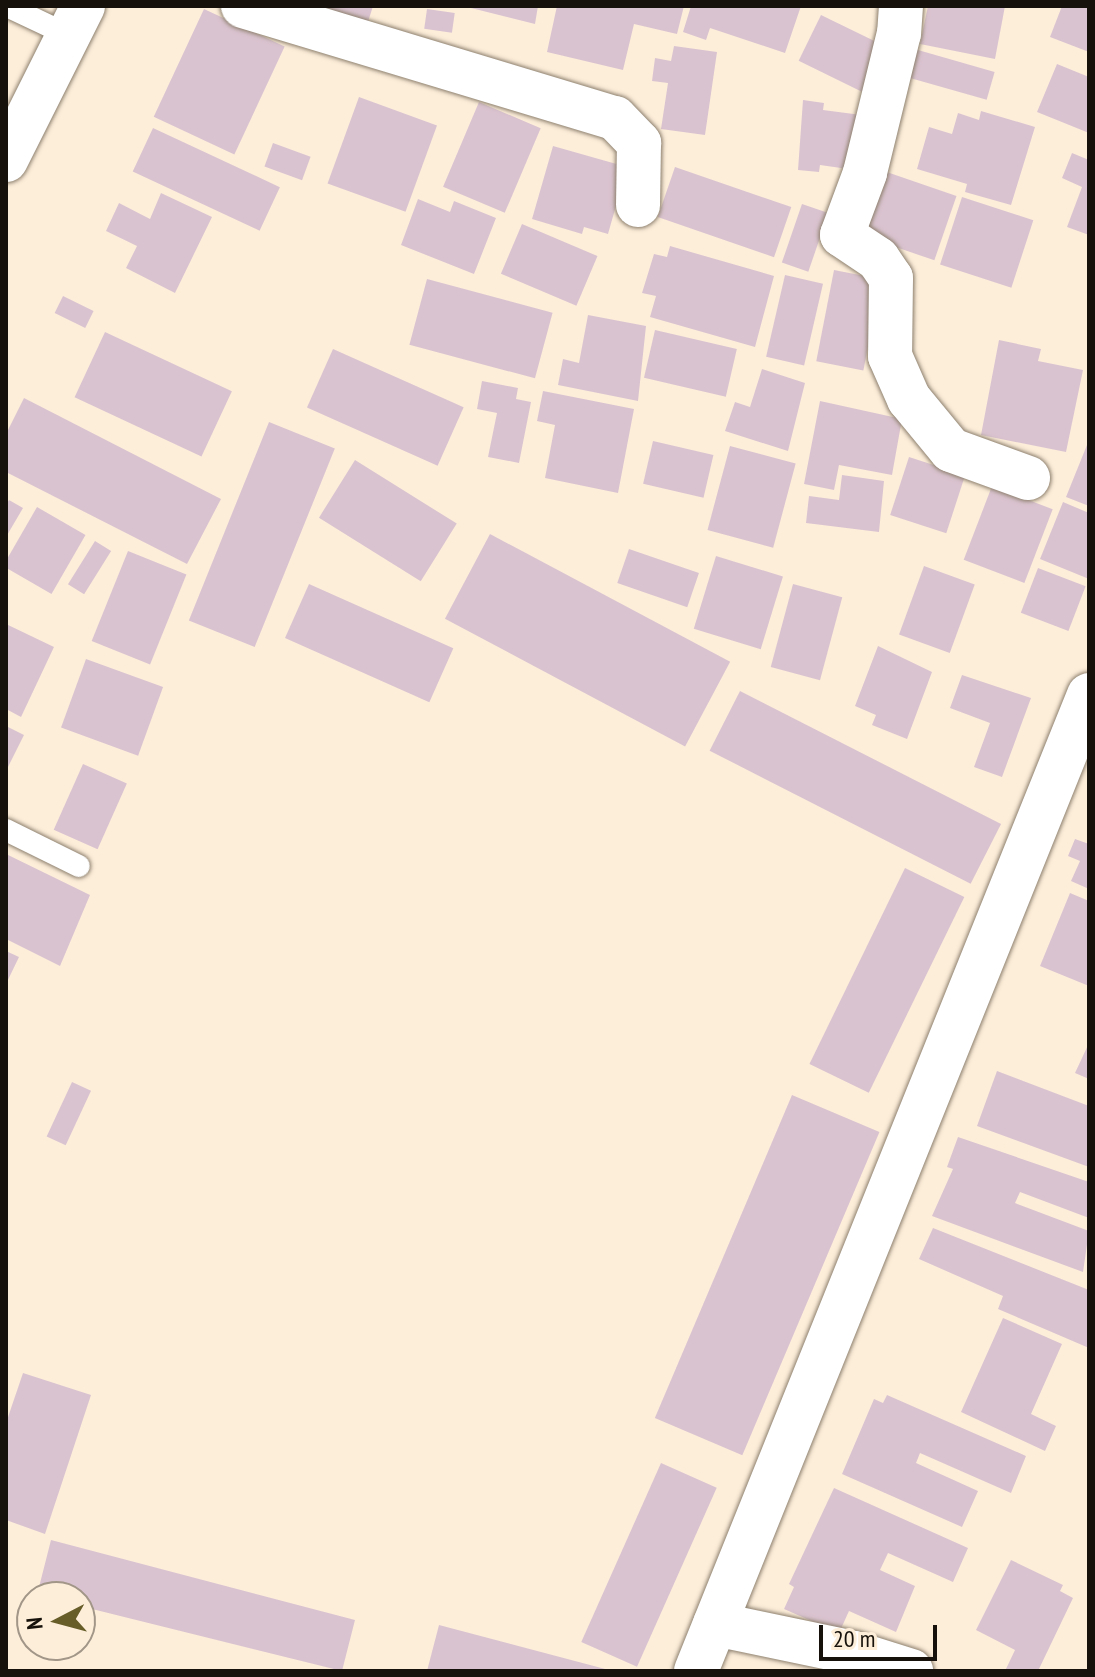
<!DOCTYPE html>
<html>
<head>
<meta charset="utf-8">
<style>
  body { margin:0 }
  #map { position:relative; width:1095px; height:1677px; overflow:hidden; background:#fdeeda; font-family:"PT Sans Narrow",sans-serif }
  div>[style] { position:absolute }
  .building>* { inset:0; background:#dac3d0; transform-origin:0 0 }
  .roads { filter:drop-shadow(0 0 2px #8d806e) drop-shadow(0 0 2px #8d806e) }
  .lane>* { height:22px; margin:-11px; padding:0 11px; transform-origin:11px; border-radius:11px; background:#fff }
  .street>* { height:44px; margin:-22px; padding:0 22px; transform-origin:22px; border-radius:22px; background:#fff }
  .primary>* { height:44px; margin:-22px; padding:0 22px; transform-origin:22px; border-radius:22px; background:#fff }
  span { translate:-50% -50%; white-space:nowrap; text-align:center; line-height:1.15; -webkit-text-stroke:6px #fdeeda; paint-order:stroke }
  .frame { position:absolute; inset:0; border:8px solid #16110a; pointer-events:none }
  .north { position:absolute; left:16px; top:1581px; width:80px; height:80px; box-sizing:border-box; background:#fdeeda; border:2px solid #a19687; border-radius:50%; rotate:264deg; font-size:22px; font-weight:700; line-height:32px; text-align:center; color:#16110a }
  .north::after { content:''; display:block; margin:auto; width:28px; height:36px; background:#665d29; clip-path:polygon(50% 0,100% 100%,50% 72%,0 100%) }
  .scale { position:absolute; left:819px; top:1625px; width:118px; height:36px; box-sizing:border-box; border:4px solid #16110a; border-top:0; padding-left:10px; font-size:24px; line-height:28px; white-space:nowrap; color:#16110a; -webkit-text-stroke:6px #fdeeda; paint-order:stroke }
</style>
</head>
<body>
<div id="map">
  <div class="building">
    <i style="clip-path:polygon(309px 6px,373px 6px,367px 25px)"></i>
    <i style="clip-path:polygon(463px 6px,538px 6px,535px 24px)"></i>
    <i style="clip-path:polygon(557px 6px,684px 6px,677px 34px,634px 24px,623px 70px,547px 52px)"></i>
    <i style="clip-path:polygon(691px 6px,801px 6px,785px 53px,710px 28px,706px 40px,683px 32px)"></i>
    <i style="clip-path:polygon(928px 6px,1005px 6px,995px 59px,920px 44px)"></i>
    <i style="clip-path:polygon(1062px 6px,1089px 6px,1089px 52px,1050px 37px)"></i>
    <i style="left:204px;top:9px;width:89px;height:119px;rotate:25deg"></i>
    <i style="left:427px;top:9px;width:28px;height:20px;rotate:8deg"></i>
    <i style="left:821px;top:15px;width:72px;height:51px;rotate:26deg"></i>
    <i style="clip-path:polygon(674px 46px,717px 52px,705px 135px,661px 129px,668px 83px,652px 81px,655px 58px,671px 61px)"></i>
    <i style="left:911px;top:48px;width:87px;height:29px;rotate:16deg"></i>
    <i style="clip-path:polygon(1057px 64px,1089px 77px,1089px 133px,1037px 112px)"></i>
    <i style="left:359px;top:97px;width:83px;height:92px;rotate:20deg"></i>
    <i style="clip-path:polygon(803px 100px,824px 103px,823px 110px,869px 116px,862px 171px,820px 165px,819px 172px,798px 170px)"></i>
    <i style="left:479px;top:102px;width:67px;height:92px;rotate:23deg"></i>
    <i style="clip-path:polygon(981px 111px,1035px 127px,1011px 205px,965px 192px,967px 184px,917px 169px,929px 127px,952px 134px,958px 113px,979px 120px)"></i>
    <i style="left:153px;top:128px;width:140px;height:48px;rotate:25deg"></i>
    <i style="left:273px;top:143px;width:40px;height:25px;rotate:20deg"></i>
    <i style="clip-path:polygon(553px 146px,627px 167px,608px 234px,584px 227px,582px 234px,532px 219px)"></i>
    <i style="clip-path:polygon(1072px 153px,1089px 160px,1089px 235px,1067px 227px,1082px 187px,1062px 178px)"></i>
    <i style="left:675px;top:167px;width:123px;height:53px;rotate:19deg"></i>
    <i style="left:878px;top:169px;width:83px;height:68px;rotate:19deg"></i>
    <i style="clip-path:polygon(161px 193px,212px 217px,175px 293px,126px 268px,137px 246px,106px 231px,119px 203px,150px 219px)"></i>
    <i style="left:962px;top:197px;width:75px;height:71px;rotate:18deg"></i>
    <i style="clip-path:polygon(418px 199px,450px 212px,454px 201px,496px 218px,474px 274px,401px 245px)"></i>
    <i style="left:802px;top:204px;width:28px;height:62px;rotate:19deg"></i>
    <i style="left:522px;top:224px;width:82px;height:54px;rotate:23deg"></i>
    <i style="clip-path:polygon(670px 246px,774px 276px,755px 347px,650px 317px,656px 296px,642px 293px,654px 254px,667px 257px)"></i>
    <i style="left:834px;top:270px;width:48px;height:93px;rotate:11deg"></i>
    <i style="left:785px;top:275px;width:39px;height:84px;rotate:13deg"></i>
    <i style="left:427px;top:279px;width:130px;height:68px;rotate:15deg"></i>
    <i style="left:63px;top:296px;width:34px;height:19px;rotate:26deg"></i>
    <i style="clip-path:polygon(588px 315px,646px 326px,638px 401px,558px 385px,563px 359px,579px 363px)"></i>
    <i style="left:655px;top:330px;width:84px;height:49px;rotate:13deg"></i>
    <i style="left:105px;top:332px;width:140px;height:72px;rotate:25deg"></i>
    <i style="clip-path:polygon(999px 340px,1041px 349px,1038px 361px,1083px 370px,1066px 452px,981px 435px)"></i>
    <i style="left:333px;top:349px;width:143px;height:64px;rotate:24deg"></i>
    <i style="clip-path:polygon(762px 369px,805px 383px,788px 451px,725px 431px,735px 402px,750px 407px)"></i>
    <i style="clip-path:polygon(482px 381px,518px 388px,516px 399px,531px 402px,519px 463px,488px 457px,497px 413px,477px 409px)"></i>
    <i style="clip-path:polygon(543px 391px,634px 409px,618px 493px,545px 478px,555px 425px,537px 421px)"></i>
    <i style="clip-path:polygon(24px 398px,221px 499px,187px 564px,6px 472px,6px 434px)"></i>
    <i style="clip-path:polygon(820px 401px,902px 419px,892px 475px,839px 465px,834px 490px,804px 484px)"></i>
    <i style="left:269px;top:422px;width:71px;height:214px;rotate:22deg"></i>
    <i style="clip-path:polygon(1089px 440px,1089px 506px,1066px 497px)"></i>
    <i style="left:653px;top:441px;width:62px;height:44px;rotate:13deg"></i>
    <i style="left:730px;top:446px;width:68px;height:87px;rotate:15deg"></i>
    <i style="left:909px;top:457px;width:59px;height:61px;rotate:18deg"></i>
    <i style="left:355px;top:460px;width:120px;height:68px;rotate:32deg"></i>
    <i style="clip-path:polygon(842px 475px,884px 481px,879px 532px,806px 523px,809px 496px,839px 500px)"></i>
    <i style="left:992px;top:486px;width:65px;height:79px;rotate:21deg"></i>
    <i style="clip-path:polygon(9px 500px,23px 508px,6px 537px,6px 505px)"></i>
    <i style="clip-path:polygon(1063px 502px,1089px 513px,1089px 579px,1040px 559px)"></i>
    <i style="left:37px;top:507px;width:56px;height:68px;rotate:30deg"></i>
    <i style="left:490px;top:534px;width:272px;height:96px;rotate:28deg"></i>
    <i style="left:95px;top:541px;width:19px;height:51px;rotate:32deg"></i>
    <i style="left:629px;top:549px;width:74px;height:36px;rotate:19deg"></i>
    <i style="left:128px;top:551px;width:63px;height:97px;rotate:22deg"></i>
    <i style="left:716px;top:556px;width:70px;height:76px;rotate:17deg"></i>
    <i style="left:924px;top:566px;width:54px;height:73px;rotate:20deg"></i>
    <i style="left:1038px;top:568px;width:51px;height:48px;rotate:21deg"></i>
    <i style="left:309px;top:584px;width:158px;height:59px;rotate:24deg"></i>
    <i style="left:793px;top:584px;width:51px;height:86px;rotate:15deg"></i>
    <i style="clip-path:polygon(6px 624px,54px 647px,21px 717px,6px 709px)"></i>
    <i style="clip-path:polygon(878px 646px,932px 672px,907px 739px,872px 725px,876px 715px,855px 706px)"></i>
    <i style="left:86px;top:659px;width:82px;height:73px;rotate:20deg"></i>
    <i style="clip-path:polygon(962px 675px,1031px 698px,1002px 777px,974px 767px,990px 723px,950px 708px)"></i>
    <i style="left:740px;top:691px;width:293px;height:67px;rotate:27deg"></i>
    <i style="clip-path:polygon(6px 726px,24px 735px,6px 771px)"></i>
    <i style="left:83px;top:764px;width:48px;height:72px;rotate:24deg"></i>
    <i style="clip-path:polygon(1075px 839px,1089px 844px,1089px 889px,1071px 881px,1080px 861px,1068px 856px)"></i>
    <i style="clip-path:polygon(6px 854px,90px 895px,60px 966px,6px 939px)"></i>
    <i style="left:905px;top:868px;width:66px;height:218px;rotate:26deg"></i>
    <i style="clip-path:polygon(1070px 893px,1089px 901px,1089px 986px,1040px 966px)"></i>
    <i style="clip-path:polygon(6px 951px,19px 957px,6px 984px)"></i>
    <i style="clip-path:polygon(1089px 1043px,1089px 1079px,1075px 1073px)"></i>
    <i style="clip-path:polygon(997px 1071px,1089px 1106px,1089px 1167px,977px 1126px)"></i>
    <i style="left:72px;top:1082px;width:21px;height:60px;rotate:25deg"></i>
    <i style="left:792px;top:1095px;width:95px;height:351px;rotate:23deg"></i>
    <i style="clip-path:polygon(958px 1137px,1089px 1182px,1089px 1218px,1020px 1192px,1015px 1203px,1089px 1231px,1083px 1272px,932px 1216px,953px 1169px,947px 1167px)"></i>
    <i style="clip-path:polygon(933px 1228px,1089px 1290px,1089px 1348px,998px 1309px,1003px 1296px,919px 1259px)"></i>
    <i style="clip-path:polygon(1003px 1318px,1062px 1344px,1031px 1414px,1056px 1426px,1045px 1451px,961px 1412px)"></i>
    <i style="clip-path:polygon(23px 1373px,91px 1395px,45px 1534px,6px 1520px,6px 1423px)"></i>
    <i style="clip-path:polygon(887px 1395px,1026px 1456px,1011px 1493px,920px 1453px,916px 1463px,978px 1491px,962px 1527px,842px 1474px,874px 1399px,883px 1403px)"></i>
    <i style="left:661px;top:1463px;width:61px;height:196px;rotate:24deg"></i>
    <i style="clip-path:polygon(834px 1488px,968px 1548px,953px 1582px,888px 1553px,880px 1570px,915px 1586px,896px 1632px,849px 1611px,839px 1633px,784px 1609px,794px 1587px,789px 1584px)"></i>
    <i style="clip-path:polygon(51px 1540px,355px 1620px,342px 1671px,80px 1606px,80px 1597px,37px 1595px)"></i>
    <i style="clip-path:polygon(1011px 1560px,1063px 1585px,1060px 1591px,1073px 1598px,1038px 1671px,1005px 1671px,1015px 1650px,976px 1630px)"></i>
    <i style="clip-path:polygon(439px 1625px,609px 1670px,609px 1671px,427px 1671px)"></i>
  </div>
  <div class="roads">
    <div class="lane">
      <i style="left:7px;top:6px;width:68px;rotate:25.4deg"></i>
      <i style="left:6px;top:830px;width:81px;rotate:26.3deg"></i>
    </div>
    <div class="street">
      <i style="left:243px;top:6px;width:388px;rotate:16.8deg"></i>
      <i style="left:615px;top:118px;width:35px;rotate:46deg"></i>
      <i style="left:639px;top:143px;width:62px;rotate:90.9deg"></i>
      <i style="left:901px;top:6px;width:27px;rotate:94deg"></i>
      <i style="left:899px;top:33px;width:144px;rotate:103.7deg"></i>
      <i style="left:865px;top:173px;width:66px;rotate:110.4deg"></i>
      <i style="left:842px;top:235px;width:43px;rotate:33.7deg"></i>
      <i style="left:878px;top:259px;width:23px;rotate:56deg"></i>
      <i style="left:891px;top:278px;width:78px;rotate:90.7deg"></i>
      <i style="left:890px;top:356px;width:47px;rotate:66.2deg"></i>
      <i style="left:909px;top:399px;width:66px;rotate:50.5deg"></i>
      <i style="left:951px;top:450px;width:82px;rotate:20deg"></i>
      <i style="left:715px;top:1624px;width:142px;rotate:11.8deg"></i>
      <i style="left:854px;top:1653px;width:60px;rotate:17.5deg"></i>
      <i style="left:696px;top:1671px;width:1052px;rotate:-68.07deg"></i>
    </div>
    <div class="primary">
      <i style="left:6px;top:160px;width:172px;rotate:-63.4deg"></i>
    </div>
  </div>
  <div class="frame"></div>
  <div class="north">N</div>
  <div class="scale">20 m</div>
</div>
</body>
</html>
